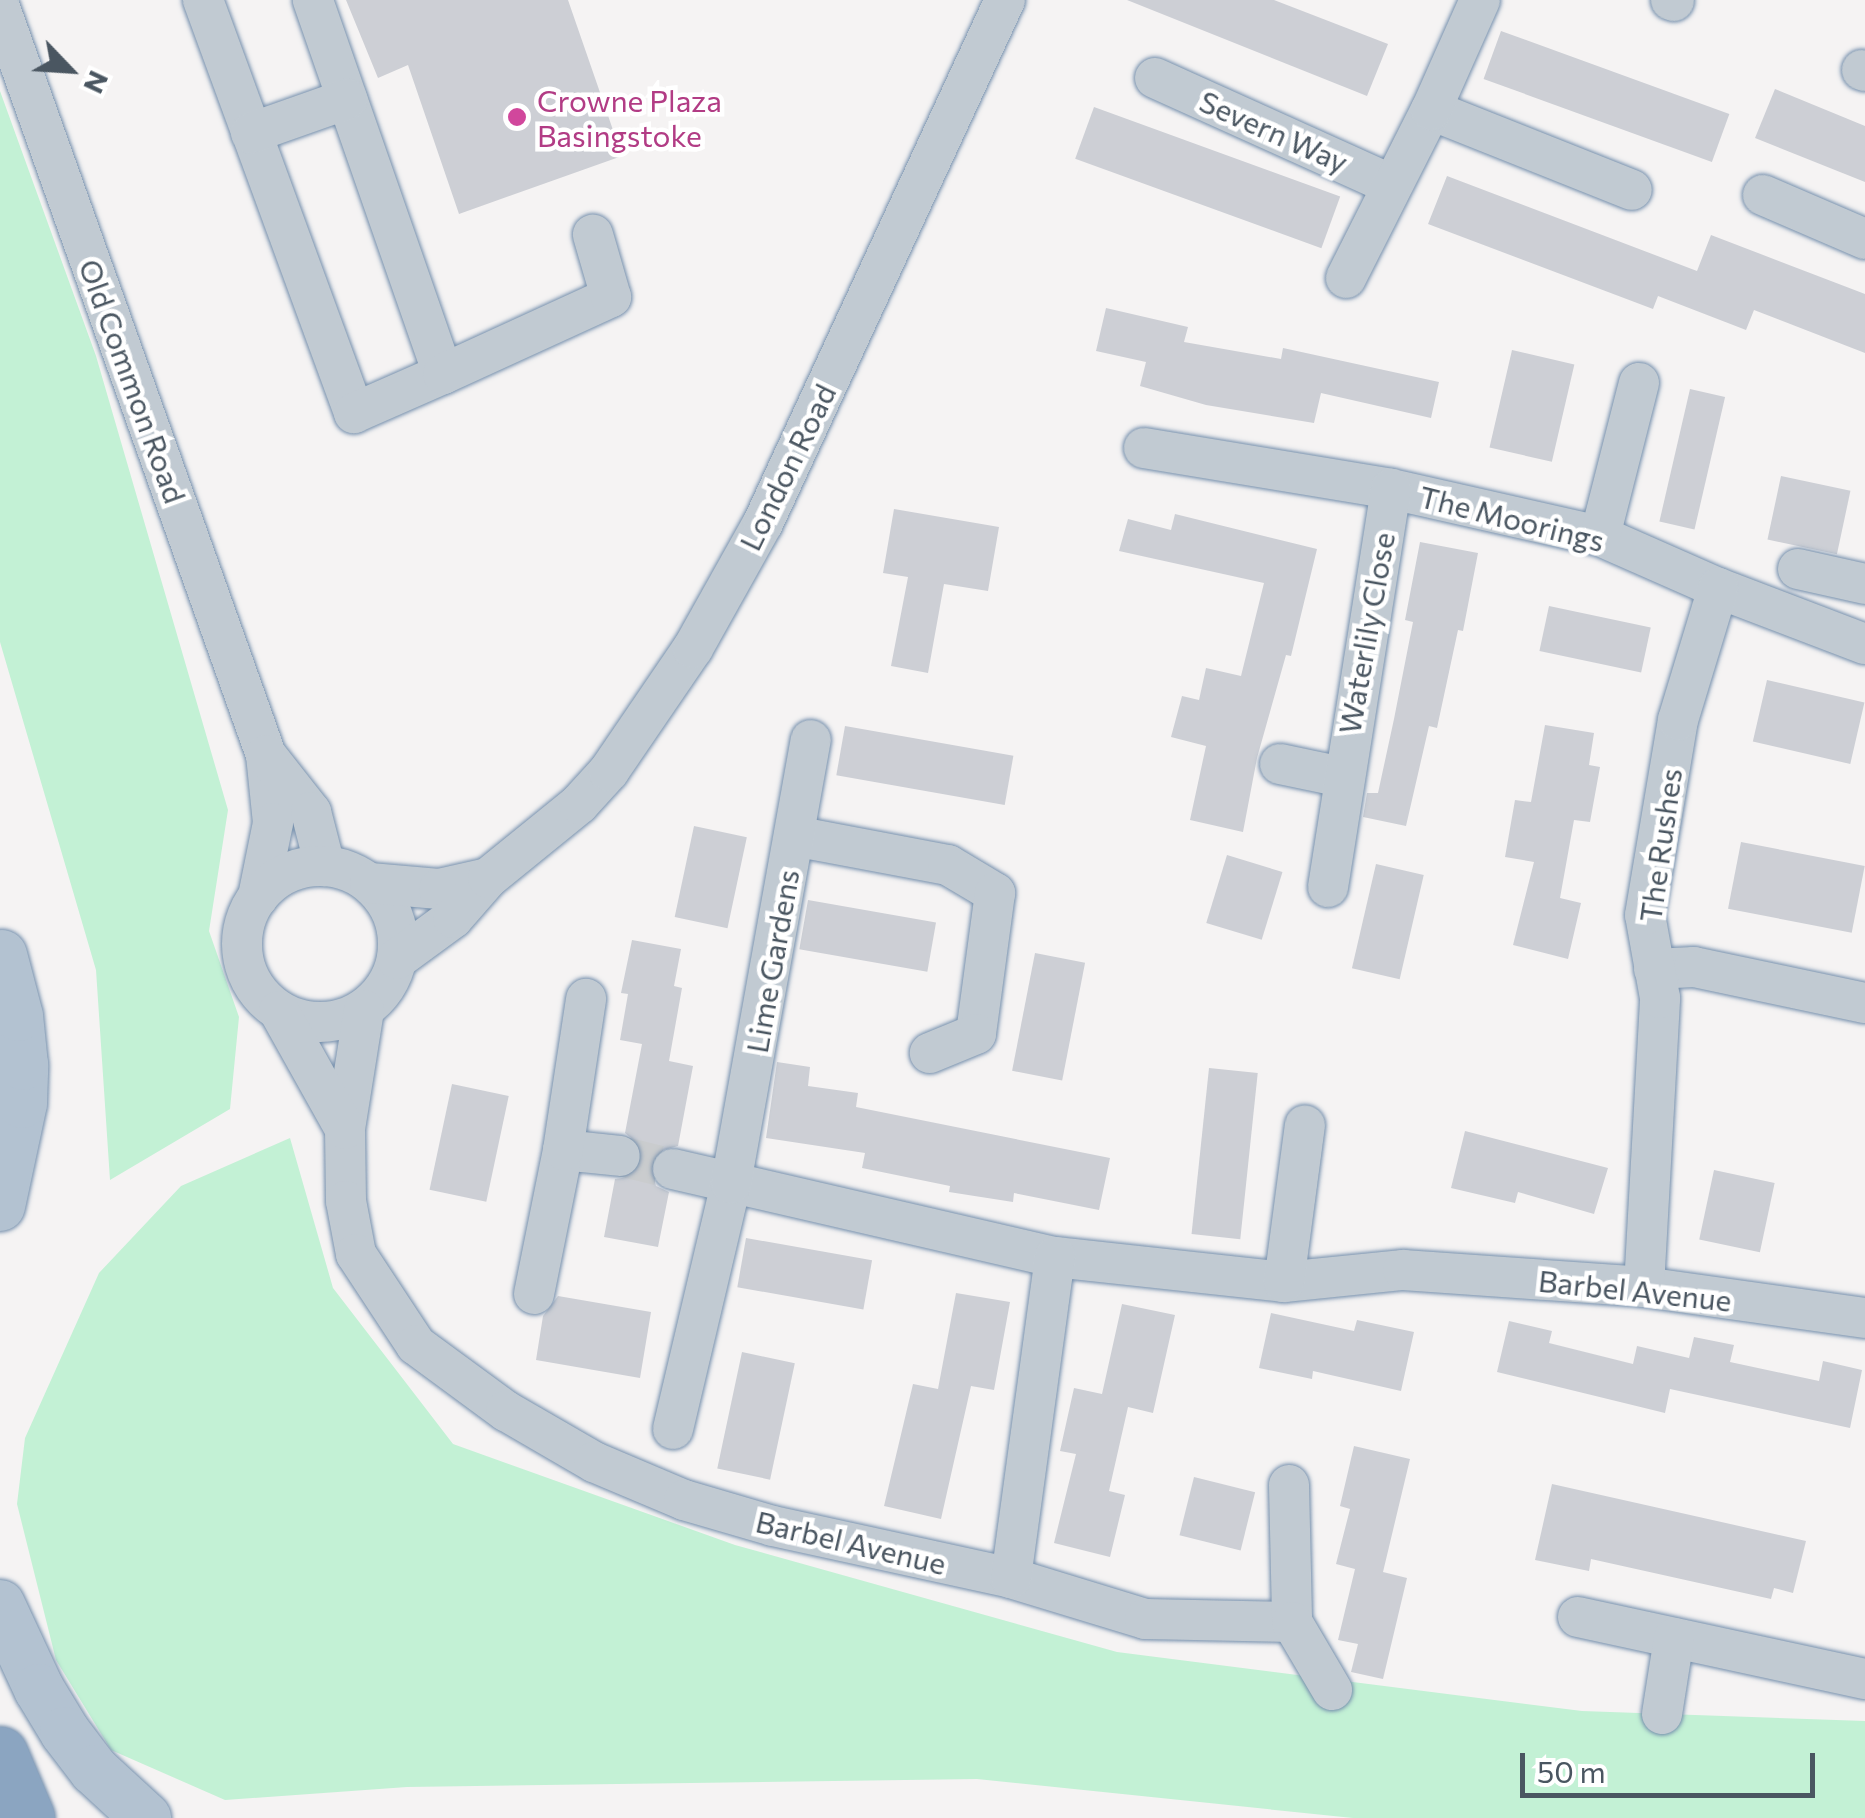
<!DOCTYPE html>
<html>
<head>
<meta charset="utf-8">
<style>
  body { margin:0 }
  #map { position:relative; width:1865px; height:1818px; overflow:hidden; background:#f5f3f3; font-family:Commissioner,sans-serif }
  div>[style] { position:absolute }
  .green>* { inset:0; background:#c3f1d5 }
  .building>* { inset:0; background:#cdcfd5; transform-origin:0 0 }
  .minor-tunnel>* { height:40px; margin-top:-20px; transform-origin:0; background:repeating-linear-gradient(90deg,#caccce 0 40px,transparent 0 60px) }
  .roads { filter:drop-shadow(0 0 2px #7690ad) drop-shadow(0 0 2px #7690ad) }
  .minor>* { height:40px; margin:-20px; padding:0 20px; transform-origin:20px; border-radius:20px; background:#c1cad2 }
  .minor>.ring { margin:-20px; padding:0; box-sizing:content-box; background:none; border:40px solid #c1cad2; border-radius:50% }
  .major>* { height:50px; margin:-25px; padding:0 25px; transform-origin:25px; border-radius:25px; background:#b3c2d1 }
  .highway>* { height:55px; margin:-27.5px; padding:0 27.5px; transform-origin:27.5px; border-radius:27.5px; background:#8ba5c1 }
  .dots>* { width:28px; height:28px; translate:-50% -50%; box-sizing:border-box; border:5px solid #fff; border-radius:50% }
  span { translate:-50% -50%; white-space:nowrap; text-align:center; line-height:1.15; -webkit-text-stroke:9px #fff; paint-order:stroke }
  .hotel-label { font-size:30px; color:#b23c85 }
  .left { translate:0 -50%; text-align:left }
  .street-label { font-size:30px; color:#4a5661 }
  .north { position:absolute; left:20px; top:20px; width:100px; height:100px; -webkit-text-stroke:8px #fff; paint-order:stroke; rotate:115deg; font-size:28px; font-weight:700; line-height:40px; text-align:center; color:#4a5661 }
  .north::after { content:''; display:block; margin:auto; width:35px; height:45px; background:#4a5661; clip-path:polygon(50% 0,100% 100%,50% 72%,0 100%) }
  .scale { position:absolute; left:1520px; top:1753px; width:295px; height:45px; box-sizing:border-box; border:5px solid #4a5661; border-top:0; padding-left:12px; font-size:30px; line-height:35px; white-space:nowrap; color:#4a5661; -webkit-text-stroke:8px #fff; paint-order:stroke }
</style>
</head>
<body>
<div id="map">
  <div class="green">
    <i style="clip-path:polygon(0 91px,96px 356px,228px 810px,209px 931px,239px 1017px,230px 1109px,110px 1180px,96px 970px,0 642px)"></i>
    <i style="clip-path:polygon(290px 1138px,333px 1288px,453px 1444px,735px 1545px,1117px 1652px,1582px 1711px,1865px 1721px,1865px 1818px,1353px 1818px,977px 1779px,407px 1787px,225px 1800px,111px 1750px,56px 1660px,17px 1504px,25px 1438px,99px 1273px,181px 1186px)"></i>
  </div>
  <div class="building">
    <i style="clip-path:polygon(346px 0,568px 0,622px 156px,459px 214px,408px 65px,378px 78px)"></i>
    <i style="clip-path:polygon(1127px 0,1274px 0,1388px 44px,1367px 96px)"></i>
    <i style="left:1501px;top:31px;width:243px;height:51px;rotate:20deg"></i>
    <i style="clip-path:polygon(1775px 89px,1865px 126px,1865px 182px,1755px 138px)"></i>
    <i style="left:1094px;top:107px;width:262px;height:55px;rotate:20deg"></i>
    <i style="clip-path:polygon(1447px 176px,1697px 271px,1711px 235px,1865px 294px,1865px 353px,1754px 310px,1746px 330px,1658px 296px,1653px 309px,1428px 224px)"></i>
    <i style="clip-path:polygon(1106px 308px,1188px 327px,1184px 342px,1281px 359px,1283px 348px,1439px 382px,1431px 418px,1321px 393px,1314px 423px,1206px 405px,1140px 386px,1146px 362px,1096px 351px)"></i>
    <i style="left:1512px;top:350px;width:64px;height:100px;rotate:13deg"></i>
    <i style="left:1690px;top:389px;width:36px;height:136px;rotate:13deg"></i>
    <i style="left:1781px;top:476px;width:71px;height:65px;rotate:12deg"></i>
    <i style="clip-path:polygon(894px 509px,999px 527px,988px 591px,944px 584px,928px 673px,891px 666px,908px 577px,883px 573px)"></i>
    <i style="clip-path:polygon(1175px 514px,1317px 549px,1291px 656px,1286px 655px,1257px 758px,1243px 832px,1190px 820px,1206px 746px,1171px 737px,1182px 696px,1199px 700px,1206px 668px,1241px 676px,1264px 583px,1119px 551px,1128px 519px,1171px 530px)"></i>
    <i style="clip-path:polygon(1420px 542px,1478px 553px,1463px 631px,1458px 630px,1437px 728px,1429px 726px,1406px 826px,1363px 817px,1367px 793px,1378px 793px,1394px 719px,1413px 622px,1405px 620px)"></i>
    <i style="left:1549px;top:606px;width:104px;height:46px;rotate:12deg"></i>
    <i style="left:1767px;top:680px;width:100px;height:63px;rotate:13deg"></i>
    <i style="clip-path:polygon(1545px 725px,1594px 733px,1589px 765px,1600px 767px,1590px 822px,1574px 820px,1560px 898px,1581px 903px,1568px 959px,1513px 945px,1534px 862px,1505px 857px,1515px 800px,1531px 802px)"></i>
    <i style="left:845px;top:726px;width:171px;height:50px;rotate:10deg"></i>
    <i style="left:694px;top:826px;width:54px;height:93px;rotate:12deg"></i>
    <i style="left:1741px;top:842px;width:126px;height:68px;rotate:11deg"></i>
    <i style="left:1227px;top:855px;width:58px;height:71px;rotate:17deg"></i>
    <i style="left:1376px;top:864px;width:49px;height:107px;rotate:13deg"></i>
    <i style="left:808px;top:900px;width:130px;height:50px;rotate:10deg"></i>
    <i style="clip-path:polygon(632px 940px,681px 949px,674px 986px,682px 988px,669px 1061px,693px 1066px,678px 1146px,656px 1152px,650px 1165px,656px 1186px,669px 1192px,658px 1247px,604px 1237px,615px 1179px,630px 1177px,644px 1158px,641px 1146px,625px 1133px,642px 1044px,620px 1040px,628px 994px,621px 993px)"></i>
    <i style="left:1035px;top:953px;width:51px;height:120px;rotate:11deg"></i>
    <i style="clip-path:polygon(777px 1062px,810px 1067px,808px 1086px,858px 1093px,856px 1107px,1110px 1158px,1099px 1210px,1014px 1193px,1013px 1202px,949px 1192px,950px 1186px,862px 1168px,865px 1153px,766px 1138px)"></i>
    <i style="left:1209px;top:1068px;width:49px;height:167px;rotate:6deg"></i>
    <i style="left:452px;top:1084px;width:58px;height:108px;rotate:12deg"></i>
    <i style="clip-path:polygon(1465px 1131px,1608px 1168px,1594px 1214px,1518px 1192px,1515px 1203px,1451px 1188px)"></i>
    <i style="left:1714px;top:1170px;width:62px;height:71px;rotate:12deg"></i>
    <i style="left:746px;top:1238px;width:128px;height:50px;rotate:10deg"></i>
    <i style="clip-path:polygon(956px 1293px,1010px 1302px,994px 1390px,971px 1386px,941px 1519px,884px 1506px,913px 1384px,938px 1389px)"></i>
    <i style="clip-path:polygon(558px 1296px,651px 1312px,640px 1378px,536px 1360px,543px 1316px)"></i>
    <i style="clip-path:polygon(1122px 1304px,1175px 1315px,1153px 1413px,1128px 1407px,1109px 1491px,1125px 1495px,1110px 1557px,1054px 1543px,1076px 1454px,1060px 1451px,1074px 1388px,1102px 1394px)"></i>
    <i style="clip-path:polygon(1271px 1313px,1354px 1331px,1357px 1320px,1414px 1332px,1401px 1391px,1313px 1371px,1312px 1379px,1259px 1368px)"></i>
    <i style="clip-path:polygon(1509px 1321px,1552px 1331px,1549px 1343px,1633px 1364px,1637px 1346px,1689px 1358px,1694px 1337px,1734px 1345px,1730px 1362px,1819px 1381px,1823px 1361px,1862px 1370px,1850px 1428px,1670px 1389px,1665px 1413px,1497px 1372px)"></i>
    <i style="left:742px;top:1352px;width:54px;height:119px;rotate:12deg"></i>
    <i style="clip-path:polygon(1354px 1446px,1410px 1459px,1383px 1572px,1407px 1578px,1383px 1679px,1351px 1672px,1358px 1644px,1338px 1640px,1355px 1569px,1336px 1564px,1350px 1509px,1340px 1506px)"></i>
    <i style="left:1194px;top:1477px;width:63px;height:60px;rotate:14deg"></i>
    <i style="clip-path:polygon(1552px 1484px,1806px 1541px,1793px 1593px,1774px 1588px,1771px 1599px,1591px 1559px,1589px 1571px,1535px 1560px)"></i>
  </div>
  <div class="minor-tunnel">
    <i style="left:620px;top:1156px;width:55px;rotate:13.8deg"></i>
  </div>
  <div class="roads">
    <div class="minor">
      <i style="left:203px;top:0;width:440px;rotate:69.9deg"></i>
      <i style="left:354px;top:413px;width:97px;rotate:-23.7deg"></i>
      <i style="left:443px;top:374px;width:396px;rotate:-109.2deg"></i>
      <i style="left:1671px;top:0;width:3px;rotate:18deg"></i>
      <i style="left:0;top:8px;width:793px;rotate:70.4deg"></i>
      <i style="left:266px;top:755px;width:68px;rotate:84.1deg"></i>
      <i style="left:273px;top:823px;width:76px;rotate:101.5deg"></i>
      <i style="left:1862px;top:70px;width:3px;rotate:18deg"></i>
      <i style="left:1155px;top:78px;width:260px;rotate:24.3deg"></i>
      <i style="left:1431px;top:110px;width:216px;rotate:21.7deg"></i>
      <i style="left:251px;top:133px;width:102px;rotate:-19.5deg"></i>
      <i style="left:1763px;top:195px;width:111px;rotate:23.3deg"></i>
      <i style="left:1346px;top:278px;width:188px;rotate:-63.2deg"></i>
      <i style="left:1431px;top:110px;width:120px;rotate:-66deg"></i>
      <i style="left:443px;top:374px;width:185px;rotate:-24.6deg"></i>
      <i style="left:611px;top:297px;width:65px;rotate:-106.2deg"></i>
      <i style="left:1144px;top:448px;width:250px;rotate:9.4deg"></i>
      <i style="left:1391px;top:489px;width:214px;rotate:12.7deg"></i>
      <i style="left:1600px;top:536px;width:129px;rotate:23.8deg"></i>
      <i style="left:1718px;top:588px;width:157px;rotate:20.9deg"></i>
      <i style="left:1600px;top:536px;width:158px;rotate:-75.7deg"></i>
      <i style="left:1798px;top:569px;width:69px;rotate:12.6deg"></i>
      <i style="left:266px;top:755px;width:73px;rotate:51.7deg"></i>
      <i style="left:311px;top:812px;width:56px;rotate:75.5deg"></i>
      <i style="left:1280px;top:764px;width:63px;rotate:11.8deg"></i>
      <i style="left:794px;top:836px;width:157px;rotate:10.7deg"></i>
      <i style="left:948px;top:865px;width:55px;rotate:30.8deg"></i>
      <i style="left:995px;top:893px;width:142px;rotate:97.7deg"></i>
      <i style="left:976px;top:1034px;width:50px;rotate:157.6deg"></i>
      <i class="ring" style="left:242px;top:866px;width:116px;height:116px"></i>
      <i style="left:370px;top:883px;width:69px;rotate:5deg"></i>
      <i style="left:439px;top:889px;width:50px;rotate:-12.7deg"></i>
      <i style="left:1328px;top:887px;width:403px;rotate:-81deg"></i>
      <i style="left:397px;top:959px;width:69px;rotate:-36.2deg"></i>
      <i style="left:453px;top:918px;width:53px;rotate:-48.8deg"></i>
      <i style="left:488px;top:878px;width:117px;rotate:-39.1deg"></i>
      <i style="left:579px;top:804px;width:45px;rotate:-47.7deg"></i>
      <i style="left:609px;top:771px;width:149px;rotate:-55.7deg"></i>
      <i style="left:693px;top:648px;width:143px;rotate:-60.8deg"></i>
      <i style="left:763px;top:523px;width:576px;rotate:-65.17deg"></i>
      <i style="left:1654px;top:969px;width:40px;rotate:-2.9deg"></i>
      <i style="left:1694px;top:967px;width:175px;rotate:11.9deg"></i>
      <i style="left:364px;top:1010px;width:121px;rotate:99.1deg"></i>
      <i style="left:345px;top:1129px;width:72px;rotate:89.2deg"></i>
      <i style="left:346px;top:1201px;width:54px;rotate:79.3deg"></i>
      <i style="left:356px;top:1254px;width:109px;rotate:56.6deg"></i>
      <i style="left:416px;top:1345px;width:112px;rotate:36.3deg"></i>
      <i style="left:506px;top:1411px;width:102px;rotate:30.1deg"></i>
      <i style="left:594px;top:1462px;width:98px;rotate:22.9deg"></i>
      <i style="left:684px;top:1500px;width:93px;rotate:16.3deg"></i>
      <i style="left:773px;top:1526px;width:244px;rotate:12.3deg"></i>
      <i style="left:1011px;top:1578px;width:140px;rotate:17deg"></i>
      <i style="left:1145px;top:1619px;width:147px;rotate:1.2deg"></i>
      <i style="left:279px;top:1011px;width:135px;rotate:60.8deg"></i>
      <i style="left:563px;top:1150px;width:57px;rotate:6deg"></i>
      <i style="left:673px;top:1169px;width:392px;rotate:13deg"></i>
      <i style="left:1055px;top:1257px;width:230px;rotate:6.2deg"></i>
      <i style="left:1284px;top:1282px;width:120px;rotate:-5.8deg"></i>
      <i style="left:1403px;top:1270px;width:242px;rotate:4deg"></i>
      <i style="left:1644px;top:1287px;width:223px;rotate:8deg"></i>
      <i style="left:1284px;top:1282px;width:158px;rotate:-82.4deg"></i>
      <i style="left:1644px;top:1287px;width:289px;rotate:-86.8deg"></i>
      <i style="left:1660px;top:998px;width:84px;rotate:-100.2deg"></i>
      <i style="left:1645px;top:915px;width:198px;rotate:-80.4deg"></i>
      <i style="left:1678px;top:720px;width:138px;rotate:-73.1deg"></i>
      <i style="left:534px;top:1294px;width:147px;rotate:-78.6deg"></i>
      <i style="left:563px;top:1150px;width:153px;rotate:-81.3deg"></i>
      <i style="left:673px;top:1429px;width:253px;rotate:-76.7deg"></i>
      <i style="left:731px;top:1183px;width:450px;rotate:-79.8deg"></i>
      <i style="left:1289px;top:1485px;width:137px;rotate:88.7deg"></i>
      <i style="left:1292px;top:1622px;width:79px;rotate:59.5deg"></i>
      <i style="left:1011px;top:1578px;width:324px;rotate:-82.2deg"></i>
      <i style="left:1578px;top:1617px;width:294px;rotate:12.2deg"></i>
      <i style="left:1662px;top:1714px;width:77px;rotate:-81deg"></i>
    </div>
    <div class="major">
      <i style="left:0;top:1206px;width:105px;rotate:-77.9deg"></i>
      <i style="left:22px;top:1103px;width:38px;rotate:-88deg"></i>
      <i style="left:23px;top:1065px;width:49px;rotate:-95.8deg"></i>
      <i style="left:18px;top:1016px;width:63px;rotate:-104.7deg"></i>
      <i style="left:0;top:1605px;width:93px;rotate:65.1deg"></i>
      <i style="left:39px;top:1689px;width:50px;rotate:58.8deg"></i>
      <i style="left:65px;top:1732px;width:48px;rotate:52.7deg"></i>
      <i style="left:94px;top:1770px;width:71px;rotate:42.7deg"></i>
    </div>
    <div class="highway">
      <i style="left:0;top:1754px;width:69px;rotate:67.1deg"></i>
    </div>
  </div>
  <div class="dots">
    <i style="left:517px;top:117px;background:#d1479c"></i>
  </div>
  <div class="hotel-label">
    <span class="left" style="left:537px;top:117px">Crowne Plaza<br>Basingstoke</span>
  </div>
  <div class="street-label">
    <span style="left:1274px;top:131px;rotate:24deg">Severn Way</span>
    <span style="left:133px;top:381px;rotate:70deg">Old Common Road</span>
    <span style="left:787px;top:467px;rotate:-64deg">London Road</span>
    <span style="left:1512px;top:518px;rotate:14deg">The Moorings</span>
    <span style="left:1366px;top:633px;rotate:-80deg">Waterlily Close</span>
    <span style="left:1660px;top:845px;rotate:-82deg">The Rushes</span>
    <span style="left:772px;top:961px;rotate:-80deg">Lime Gardens</span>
    <span style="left:1635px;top:1290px;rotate:6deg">Barbel Avenue</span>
    <span style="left:851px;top:1542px;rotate:13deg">Barbel Avenue</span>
  </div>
  <div class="north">N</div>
  <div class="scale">50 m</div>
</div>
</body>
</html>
